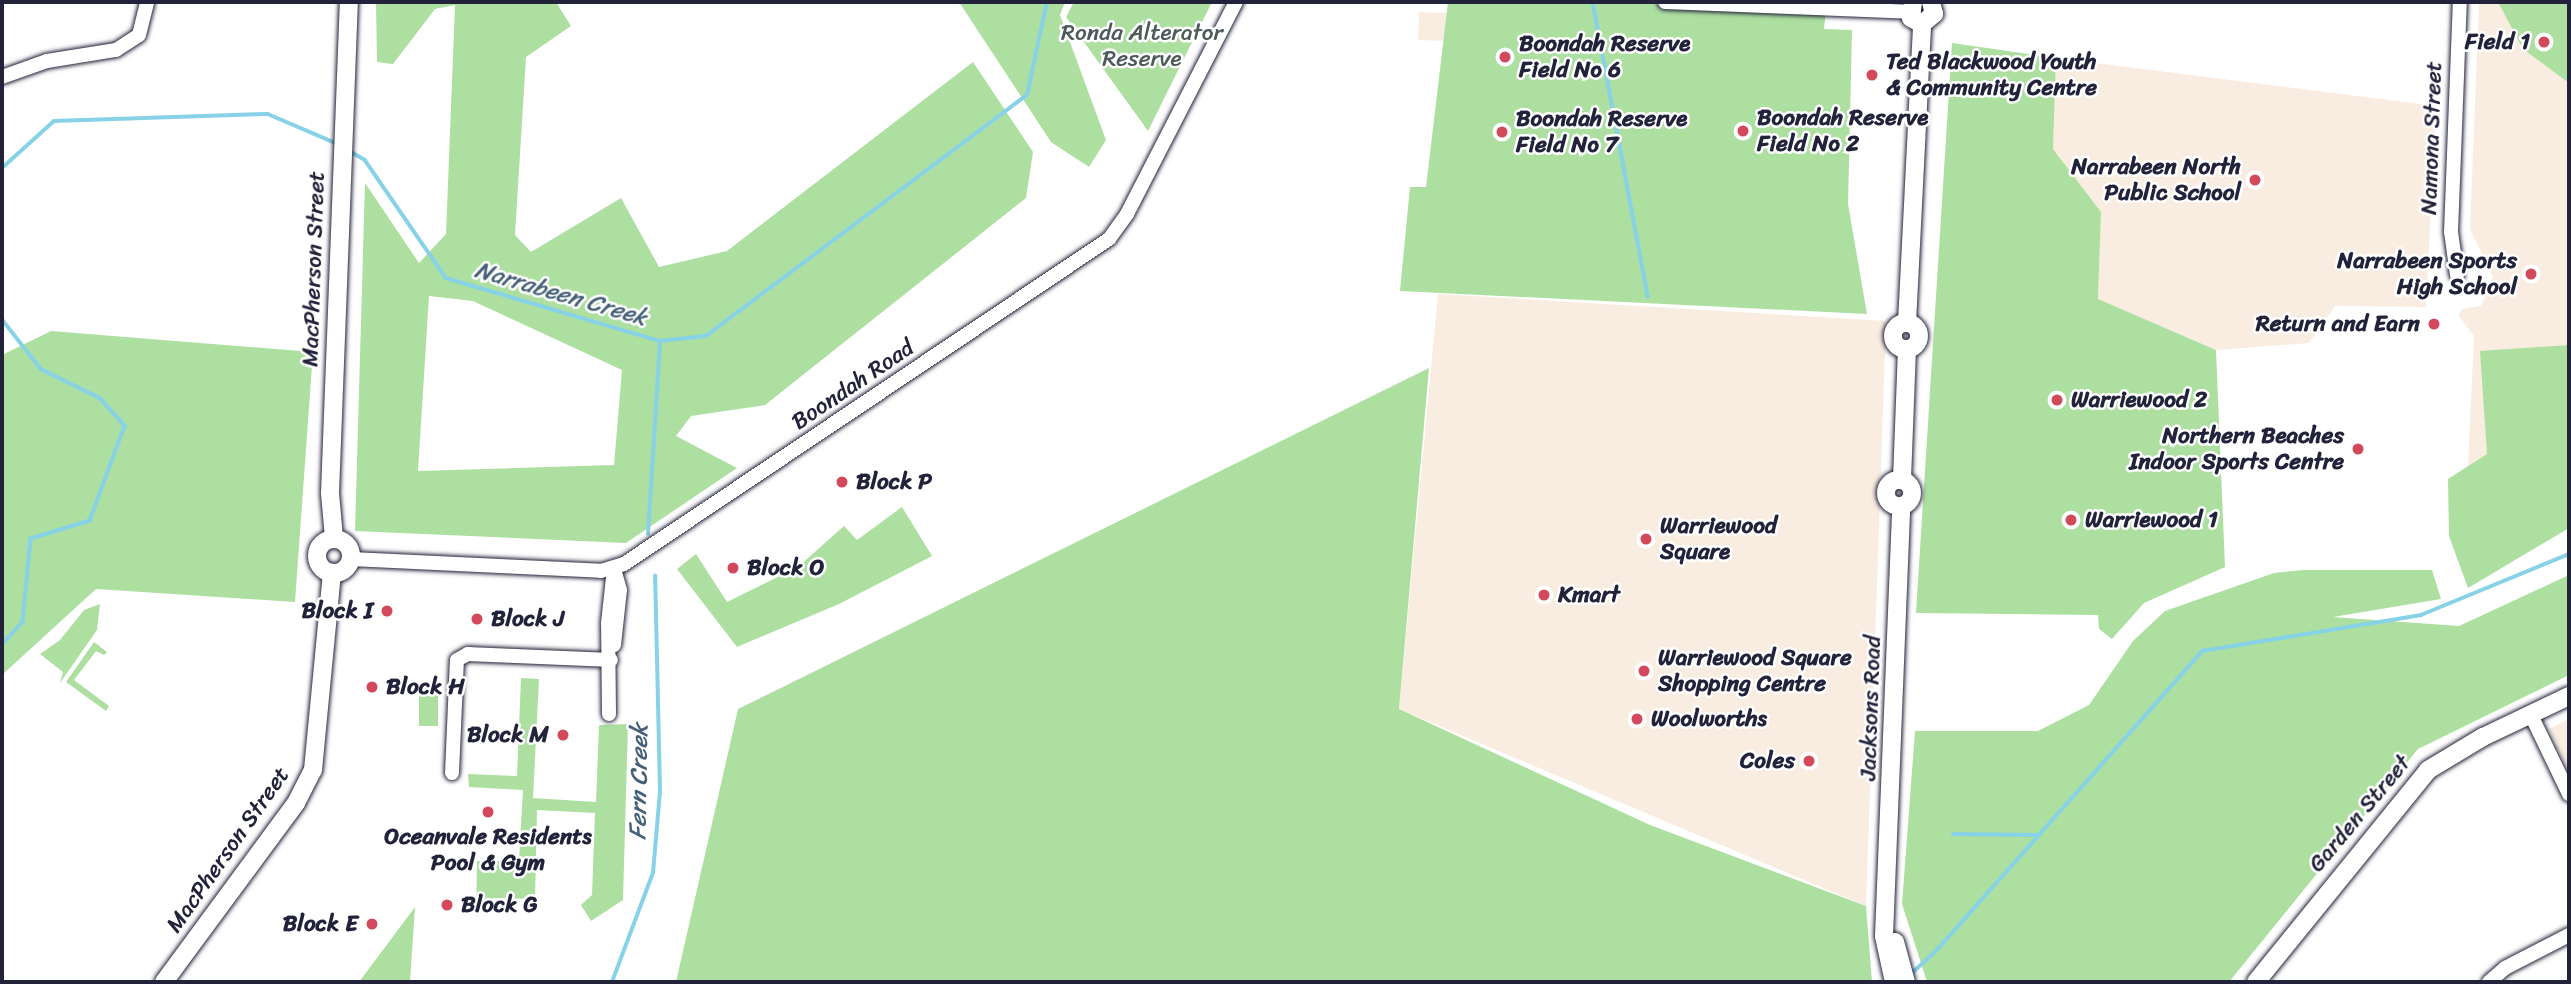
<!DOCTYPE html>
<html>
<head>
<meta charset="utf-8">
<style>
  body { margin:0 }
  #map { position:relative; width:2571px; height:984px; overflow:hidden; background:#fff; font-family:Sriracha,sans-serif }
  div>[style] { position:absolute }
  .built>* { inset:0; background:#f9ece1; transform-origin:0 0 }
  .green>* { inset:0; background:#addfa0; transform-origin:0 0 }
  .stream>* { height:3.5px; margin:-1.75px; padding:0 1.75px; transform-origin:1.75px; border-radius:1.75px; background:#87d2e7 }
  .roads { filter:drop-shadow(0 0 2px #22223b) drop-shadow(0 0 2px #22223b) }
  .minor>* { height:14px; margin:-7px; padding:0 7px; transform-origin:7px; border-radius:7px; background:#fff }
  .tertiary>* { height:18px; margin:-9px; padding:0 9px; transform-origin:9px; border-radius:9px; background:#fff }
  .tertiary>.ring { margin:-9px; padding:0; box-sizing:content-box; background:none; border:18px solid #fff; border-radius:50% }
  .dots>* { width:19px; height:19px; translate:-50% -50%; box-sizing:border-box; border:4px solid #fff; border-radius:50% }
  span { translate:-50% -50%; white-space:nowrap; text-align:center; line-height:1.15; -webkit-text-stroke:5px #fff; paint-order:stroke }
  .park-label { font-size:23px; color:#4c5b59 }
  .poi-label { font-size:23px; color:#22223b; font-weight:700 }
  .right { translate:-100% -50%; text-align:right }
  .left { translate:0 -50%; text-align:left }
  .street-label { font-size:23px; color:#22223b }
  .water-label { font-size:24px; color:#456077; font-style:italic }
  .frame { position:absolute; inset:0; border:4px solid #22223b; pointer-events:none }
</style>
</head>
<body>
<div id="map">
  <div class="built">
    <i style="clip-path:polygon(2479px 2px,2569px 2px,2569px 496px,2471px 545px,2468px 465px,2474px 336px,2458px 315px,2463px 309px,2481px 306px,2493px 277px,2470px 229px)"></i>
    <i style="left:1419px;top:12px;width:28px;height:28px;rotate:2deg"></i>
    <i style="clip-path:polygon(2056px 58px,2436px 106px,2426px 307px,2335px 306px,2309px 343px,2216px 350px,2098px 299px,2101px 212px,2053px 149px)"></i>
    <i style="clip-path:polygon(1438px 294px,1886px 321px,1866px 906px,1399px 709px)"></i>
    <i style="clip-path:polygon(2569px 719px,2569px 773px,2549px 729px)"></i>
  </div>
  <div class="green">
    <i style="clip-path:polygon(evenodd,376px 2px,556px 2px,571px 26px,526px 57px,515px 235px,531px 252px,621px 198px,659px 267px,727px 251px,973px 62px,1033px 152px,1026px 198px,765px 405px,691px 416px,676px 436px,737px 468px,626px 543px,355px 531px,365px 183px,419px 263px,446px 234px,455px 5px,435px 9px,393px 64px,377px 62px,376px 2px,429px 296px,473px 301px,622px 370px,614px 465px,418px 471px,429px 296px)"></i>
    <i style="clip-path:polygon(959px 2px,1065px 2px,1060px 15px,1106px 140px,1089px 167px,1051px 142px)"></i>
    <i style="clip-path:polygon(1074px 2px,1212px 2px,1148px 131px,1066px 17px)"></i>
    <i style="clip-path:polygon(1448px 2px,1827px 2px,1824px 29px,1852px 30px,1848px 204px,1867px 314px,1400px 291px,1410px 187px,1426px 187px)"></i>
    <i style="clip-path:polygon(2498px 2px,2569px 2px,2569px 83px,2523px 49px)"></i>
    <i style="clip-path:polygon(1952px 43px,2056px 58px,2053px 149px,2101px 212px,2098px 299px,2216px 350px,2225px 567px,2144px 603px,2112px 639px,2099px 629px,2098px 615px,1916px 613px)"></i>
    <i style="clip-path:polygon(51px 331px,313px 352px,295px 602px,96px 589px,2px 675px,2px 355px)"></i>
    <i style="clip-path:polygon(2569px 345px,2569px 528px,2468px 588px,2449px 536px,2448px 479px,2487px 454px,2480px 351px)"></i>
    <i style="clip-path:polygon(1429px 368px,1399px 709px,1650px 825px,1866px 906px,1872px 982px,676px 982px,738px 709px)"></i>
    <i style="clip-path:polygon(902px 507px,932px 556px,839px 604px,737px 647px,677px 569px,696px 554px,727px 602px,798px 567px,844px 526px,857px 540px)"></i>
    <i style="clip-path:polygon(2303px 570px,2432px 570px,2441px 599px,2333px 617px,2459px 626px,2569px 575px,2569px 675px,2418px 749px,2229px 982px,1927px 982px,1902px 904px,1915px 731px,2038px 731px,2089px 705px,2133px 641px,2165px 611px,2274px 573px)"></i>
    <i style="clip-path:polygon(100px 604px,97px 630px,60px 683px,63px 672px,40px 654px,60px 640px,84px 610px)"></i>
    <i style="clip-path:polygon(94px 642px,107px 652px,104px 655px,96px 651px,74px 680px,109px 706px,106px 711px,66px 682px)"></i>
    <i style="clip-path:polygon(521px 678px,539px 679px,533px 798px,596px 802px,599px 725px,628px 724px,623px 900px,591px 921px,581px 905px,592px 895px,595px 813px,537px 810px,535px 899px,493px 898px,476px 916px,477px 861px,519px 861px,523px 790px,469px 787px,468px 774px,517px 776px)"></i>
    <i style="left:419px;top:687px;width:19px;height:39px"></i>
    <i style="clip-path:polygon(415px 907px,410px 982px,359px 982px)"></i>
  </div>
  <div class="stream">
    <i style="left:1593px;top:2px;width:300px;rotate:79.4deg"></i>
    <i style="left:348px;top:150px;width:20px;rotate:30deg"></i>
    <i style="left:365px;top:160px;width:143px;rotate:55.5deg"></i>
    <i style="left:446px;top:278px;width:223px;rotate:16.4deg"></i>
    <i style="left:660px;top:341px;width:46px;rotate:-6.2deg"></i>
    <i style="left:706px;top:336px;width:401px;rotate:-36.9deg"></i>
    <i style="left:1027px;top:95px;width:95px;rotate:-77.9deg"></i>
    <i style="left:2px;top:168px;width:70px;rotate:-42.1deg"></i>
    <i style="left:54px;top:121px;width:214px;rotate:-1.9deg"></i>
    <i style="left:268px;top:114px;width:76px;rotate:23.2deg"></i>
    <i style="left:2px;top:319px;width:63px;rotate:52deg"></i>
    <i style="left:41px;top:369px;width:66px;rotate:26.2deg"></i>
    <i style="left:100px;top:398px;width:38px;rotate:48deg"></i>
    <i style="left:125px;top:426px;width:101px;rotate:110.2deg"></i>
    <i style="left:90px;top:521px;width:62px;rotate:163deg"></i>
    <i style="left:31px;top:539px;width:83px;rotate:95.5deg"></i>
    <i style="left:23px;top:622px;width:31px;rotate:132deg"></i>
    <i style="left:648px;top:534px;width:193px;rotate:-86.4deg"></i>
    <i style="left:1953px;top:834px;width:84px;rotate:0.7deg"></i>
    <i style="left:1910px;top:975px;width:37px;rotate:-43deg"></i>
    <i style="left:1937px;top:950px;width:400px;rotate:-48.4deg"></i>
    <i style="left:2202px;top:651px;width:222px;rotate:-9.3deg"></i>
    <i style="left:2421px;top:615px;width:160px;rotate:-22.4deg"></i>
    <i style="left:612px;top:982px;width:116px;rotate:-69.4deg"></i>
    <i style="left:653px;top:873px;width:82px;rotate:-85.1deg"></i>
    <i style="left:660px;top:791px;width:215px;rotate:-91.3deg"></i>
  </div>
  <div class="roads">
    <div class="minor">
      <i style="left:1665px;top:2px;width:244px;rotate:2.3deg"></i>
      <i style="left:2px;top:77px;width:48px;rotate:-19.6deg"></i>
      <i style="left:47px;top:61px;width:70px;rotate:-9.1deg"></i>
      <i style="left:116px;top:50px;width:27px;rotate:-33deg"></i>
      <i style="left:139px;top:35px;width:34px;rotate:-76deg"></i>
      <i style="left:2457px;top:275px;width:43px;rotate:-97.9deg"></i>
      <i style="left:2451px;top:232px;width:230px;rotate:-87.8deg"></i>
      <i style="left:351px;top:559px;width:250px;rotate:2.7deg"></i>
      <i style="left:601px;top:571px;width:24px;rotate:-17deg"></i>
      <i style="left:624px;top:564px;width:584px;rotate:-33.83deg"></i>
      <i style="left:1109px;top:239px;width:31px;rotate:-54deg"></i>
      <i style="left:1127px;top:214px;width:238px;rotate:-62.8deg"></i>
      <i style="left:614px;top:645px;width:55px;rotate:-83.8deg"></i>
      <i style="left:620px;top:590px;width:19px;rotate:-106deg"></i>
      <i style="left:609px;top:714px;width:91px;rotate:-90.6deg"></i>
      <i style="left:608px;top:623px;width:54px;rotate:-83.7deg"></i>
      <i style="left:2531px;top:715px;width:88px;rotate:64.3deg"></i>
      <i style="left:452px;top:773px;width:113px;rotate:-87.5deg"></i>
      <i style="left:457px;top:660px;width:13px;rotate:-29deg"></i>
      <i style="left:468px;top:654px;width:143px;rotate:2.4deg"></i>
      <i style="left:2489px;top:982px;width:21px;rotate:-41deg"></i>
      <i style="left:2505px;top:968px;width:72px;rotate:-27.3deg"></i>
    </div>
    <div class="tertiary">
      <i style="left:1913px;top:2px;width:16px;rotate:97deg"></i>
      <i style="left:1911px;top:18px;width:13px;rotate:29deg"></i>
      <i style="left:1922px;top:24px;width:16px;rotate:-40deg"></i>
      <i style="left:1934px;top:14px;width:12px;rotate:-104deg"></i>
      <i class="ring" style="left:1893px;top:323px;width:8px;height:8px"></i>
      <i style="left:1907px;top:323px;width:299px;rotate:-87.1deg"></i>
      <i style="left:1902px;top:479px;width:129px;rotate:-87.8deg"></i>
      <i class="ring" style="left:1886px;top:480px;width:8px;height:8px"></i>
      <i style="left:334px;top:538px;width:45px;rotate:-95.1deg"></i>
      <i style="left:330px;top:493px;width:491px;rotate:-87.8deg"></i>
      <i class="ring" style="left:317px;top:539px;width:16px;height:16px"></i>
      <i style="left:1895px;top:942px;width:41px;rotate:74.6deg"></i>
      <i style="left:164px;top:982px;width:222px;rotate:-53.6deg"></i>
      <i style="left:296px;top:803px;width:37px;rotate:-63deg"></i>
      <i style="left:313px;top:770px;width:198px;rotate:-84.5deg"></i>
      <i style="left:1894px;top:982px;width:47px;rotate:-102.3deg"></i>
      <i style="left:1884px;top:936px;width:430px;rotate:-87.7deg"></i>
      <i style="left:2256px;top:982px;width:273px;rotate:-50.9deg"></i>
      <i style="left:2428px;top:770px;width:64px;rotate:-31deg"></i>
      <i style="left:2483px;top:737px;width:95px;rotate:-25.5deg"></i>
    </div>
  </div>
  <div class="dots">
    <i style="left:2544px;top:42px;background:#d1495b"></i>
    <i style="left:1505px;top:57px;background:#d1495b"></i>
    <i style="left:1872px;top:75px;background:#d1495b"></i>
    <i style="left:1743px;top:131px;background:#d1495b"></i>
    <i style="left:1502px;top:132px;background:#d1495b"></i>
    <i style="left:2255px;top:180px;background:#d1495b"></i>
    <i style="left:2531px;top:274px;background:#d1495b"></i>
    <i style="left:2434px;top:324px;background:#d1495b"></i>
    <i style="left:2057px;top:400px;background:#d1495b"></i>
    <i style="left:2358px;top:449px;background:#d1495b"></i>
    <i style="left:842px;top:482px;background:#d1495b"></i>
    <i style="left:2071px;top:520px;background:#d1495b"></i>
    <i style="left:1646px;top:539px;background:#d1495b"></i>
    <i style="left:733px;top:568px;background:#d1495b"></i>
    <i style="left:1544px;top:595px;background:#d1495b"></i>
    <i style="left:387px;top:611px;background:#d1495b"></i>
    <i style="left:477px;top:619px;background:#d1495b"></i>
    <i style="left:1644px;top:671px;background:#d1495b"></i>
    <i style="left:372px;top:687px;background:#d1495b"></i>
    <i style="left:1637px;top:719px;background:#d1495b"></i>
    <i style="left:563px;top:735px;background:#d1495b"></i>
    <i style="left:1809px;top:761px;background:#d1495b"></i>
    <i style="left:488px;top:812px;background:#d1495b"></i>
    <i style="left:447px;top:905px;background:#d1495b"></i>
    <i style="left:372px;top:924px;background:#d1495b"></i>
  </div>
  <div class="park-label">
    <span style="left:1142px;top:46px">Ronda Alterator<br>Reserve</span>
  </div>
  <div class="poi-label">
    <span class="right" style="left:2530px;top:42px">Field 1</span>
    <span class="left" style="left:1519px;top:57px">Boondah Reserve<br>Field No 6</span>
    <span class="left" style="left:1886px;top:75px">Ted Blackwood Youth<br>&amp; Community Centre</span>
    <span class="left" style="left:1757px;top:131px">Boondah Reserve<br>Field No 2</span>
    <span class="left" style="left:1516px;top:132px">Boondah Reserve<br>Field No 7</span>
    <span class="right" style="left:2241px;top:180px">Narrabeen North<br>Public School</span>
    <span class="right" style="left:2517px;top:274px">Narrabeen Sports<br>High School</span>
    <span class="right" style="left:2420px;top:324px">Return and Earn</span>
    <span class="left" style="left:2071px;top:400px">Warriewood 2</span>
    <span class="right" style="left:2344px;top:449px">Northern Beaches<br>Indoor Sports Centre</span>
    <span class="left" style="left:856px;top:482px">Block P</span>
    <span class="left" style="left:2085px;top:520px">Warriewood 1</span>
    <span class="left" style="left:1660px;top:539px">Warriewood<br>Square</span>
    <span class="left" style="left:747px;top:568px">Block O</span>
    <span class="left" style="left:1558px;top:595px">Kmart</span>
    <span class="right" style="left:373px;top:611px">Block I</span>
    <span class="left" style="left:491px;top:619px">Block J</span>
    <span class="left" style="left:1658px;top:671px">Warriewood Square<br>Shopping Centre</span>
    <span class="left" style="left:386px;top:687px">Block H</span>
    <span class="left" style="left:1651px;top:719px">Woolworths</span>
    <span class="right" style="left:549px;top:735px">Block M</span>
    <span class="right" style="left:1795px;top:761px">Coles</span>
    <span style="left:488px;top:850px">Oceanvale Residents<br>Pool &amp; Gym</span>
    <span class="left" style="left:461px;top:905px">Block G</span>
    <span class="right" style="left:358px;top:924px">Block E</span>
  </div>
  <div class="street-label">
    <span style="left:2432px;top:138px;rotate:-88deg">Namona Street</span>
    <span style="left:314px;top:269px;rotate:-88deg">MacPherson Street</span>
    <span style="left:853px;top:385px;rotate:-34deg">Boondah Road</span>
    <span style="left:1871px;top:708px;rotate:-88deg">Jacksons Road</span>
    <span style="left:2360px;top:814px;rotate:-50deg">Garden Street</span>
    <span style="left:228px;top:850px;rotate:-55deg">MacPherson Street</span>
  </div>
  <div class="water-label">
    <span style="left:561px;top:294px;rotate:16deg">Narrabeen Creek</span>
    <span style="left:639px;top:782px;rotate:-89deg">Fern Creek</span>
  </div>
  <div class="frame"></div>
</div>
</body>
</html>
